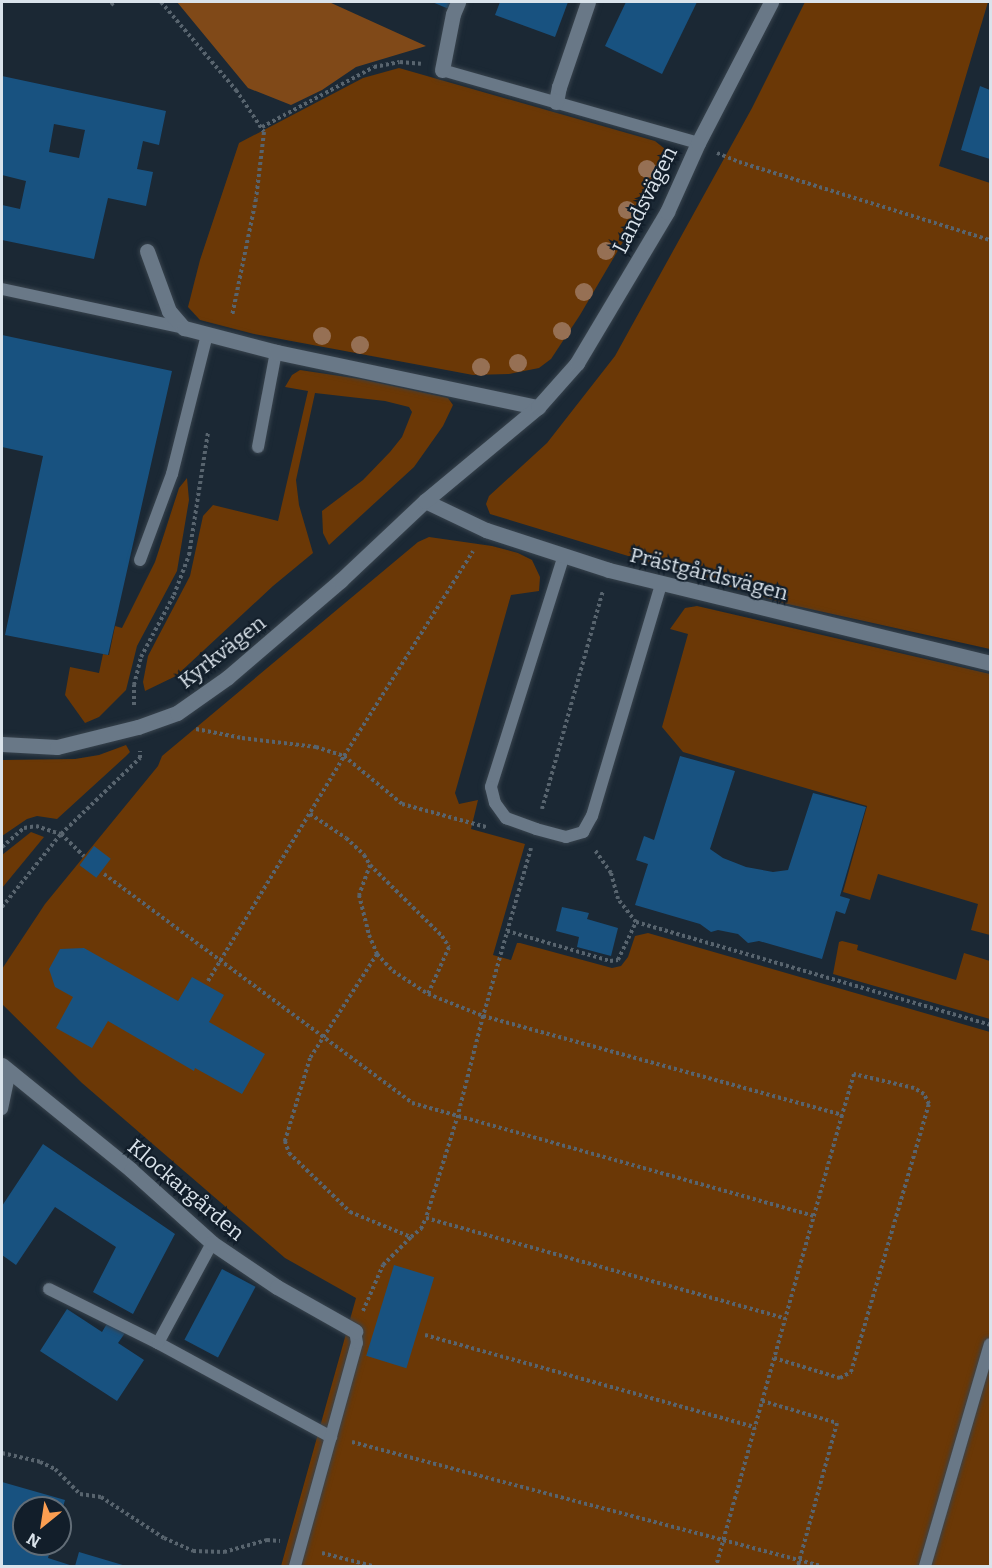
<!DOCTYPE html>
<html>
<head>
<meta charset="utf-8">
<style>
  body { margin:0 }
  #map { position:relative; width:992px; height:1568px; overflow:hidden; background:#1b2834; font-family:Bitter,serif }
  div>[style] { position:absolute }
  .green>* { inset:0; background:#6b3806 }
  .forest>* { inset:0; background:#804918 }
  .building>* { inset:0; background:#185280; transform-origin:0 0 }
  .path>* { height:4px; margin-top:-2px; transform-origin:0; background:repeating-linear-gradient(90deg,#58646e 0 3px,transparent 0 6px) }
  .roads { filter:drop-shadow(0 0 2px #38434d) drop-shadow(0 0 2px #38434d) }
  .lane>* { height:12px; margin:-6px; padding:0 6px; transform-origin:6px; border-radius:6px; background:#697887 }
  .street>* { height:15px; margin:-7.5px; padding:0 7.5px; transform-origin:7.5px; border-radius:7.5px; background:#697887 }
  .trees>* { width:18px; height:18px; margin:-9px; border-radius:50%; background:#967054 }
  span { translate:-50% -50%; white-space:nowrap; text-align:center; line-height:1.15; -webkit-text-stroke:4.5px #121e2a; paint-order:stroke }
  .street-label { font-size:21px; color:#dae3eb }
  .frame { position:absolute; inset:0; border:3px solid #dae3eb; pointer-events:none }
  .north { position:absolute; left:12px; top:1496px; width:60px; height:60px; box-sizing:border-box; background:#121e2a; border:2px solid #626d77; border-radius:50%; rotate:210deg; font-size:16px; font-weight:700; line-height:24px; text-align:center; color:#dae3eb }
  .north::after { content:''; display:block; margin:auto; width:21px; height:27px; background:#fb9e51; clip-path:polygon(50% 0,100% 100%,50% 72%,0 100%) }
</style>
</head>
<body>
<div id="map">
  <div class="green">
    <i style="clip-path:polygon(805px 2px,988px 2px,939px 166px,990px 183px,990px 649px,783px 603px,490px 514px,486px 504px,489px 496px,547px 443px,615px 356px,752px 108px)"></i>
    <i style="clip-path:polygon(399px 68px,655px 141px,670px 153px,627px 235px,580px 315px,551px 359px,539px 368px,509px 374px,473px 375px,254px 334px,200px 320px,188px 307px,200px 260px,239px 143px,363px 78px)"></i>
    <i style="clip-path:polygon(300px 370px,360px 379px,448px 398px,453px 405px,443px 426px,414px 467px,329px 545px,323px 533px,322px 511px,363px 480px,390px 452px,402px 437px,412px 412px,409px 407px,385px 401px,315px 393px,296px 480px,299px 505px,313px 553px,273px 586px,176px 676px,145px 691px,143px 682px,148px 656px,190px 576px,203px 516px,213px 505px,278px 521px,308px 391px,285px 387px,292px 375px)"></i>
    <i style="clip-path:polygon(187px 478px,189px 500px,177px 571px,137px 646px,126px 690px,99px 717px,85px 723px,65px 695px,70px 667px,99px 673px,103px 654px,109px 655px,115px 626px,122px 628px,155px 562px,179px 488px)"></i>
    <i style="clip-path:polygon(429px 537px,492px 546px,518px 553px,532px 560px,540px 577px,539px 591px,511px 595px,455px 793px,459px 804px,478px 800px,471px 829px,525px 844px,493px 955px,511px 960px,517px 943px,520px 943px,612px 968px,621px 966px,628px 957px,635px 936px,648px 933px,990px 1032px,990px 1566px,281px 1566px,356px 1298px,285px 1258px,82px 1083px,2px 1004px,2px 969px,45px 904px,158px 766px,162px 756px,418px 542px)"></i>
    <i style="clip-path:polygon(697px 606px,990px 674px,990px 935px,971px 930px,978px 904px,878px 874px,870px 900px,843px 892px,867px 806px,683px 752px,662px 727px,688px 634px,670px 629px,685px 608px)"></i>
    <i style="clip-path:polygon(126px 745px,130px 752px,125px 757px,57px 819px,37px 816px,27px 819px,2px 836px,2px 760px,75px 759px,99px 755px)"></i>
    <i style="clip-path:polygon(31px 832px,44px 837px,2px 888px,2px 855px)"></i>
    <i style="clip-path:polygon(842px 941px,858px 945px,857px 950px,956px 980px,964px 953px,990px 961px,990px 1019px,833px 974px,839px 942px)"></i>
  </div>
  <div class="forest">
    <i style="clip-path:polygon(177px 2px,329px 2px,426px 46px,356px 67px,322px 90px,291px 105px,248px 88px)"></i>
  </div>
  <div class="building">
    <i style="clip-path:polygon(432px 2px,453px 2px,449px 9px)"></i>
    <i style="clip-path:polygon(500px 2px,568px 2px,555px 37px,495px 15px)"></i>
    <i style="clip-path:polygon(626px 2px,697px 2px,662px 74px,605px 46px)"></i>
    <i style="clip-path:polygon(evenodd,2px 76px,166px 111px,159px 145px,143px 141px,137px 169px,153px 172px,146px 206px,108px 198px,94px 259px,2px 240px,2px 205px,20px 209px,26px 181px,2px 175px,2px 76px,54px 124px,85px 130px,79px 158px,49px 152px,54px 124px)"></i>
    <i style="clip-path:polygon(980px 86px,990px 90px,990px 159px,961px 150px)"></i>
    <i style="clip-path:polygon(2px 335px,172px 371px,108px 655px,5px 635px,43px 456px,2px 447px)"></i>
    <i style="clip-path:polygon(680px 756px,735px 771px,710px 849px,723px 858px,746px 867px,773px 872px,788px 870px,813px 793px,866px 807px,840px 896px,850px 899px,845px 914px,836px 911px,822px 959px,759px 941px,748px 943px,738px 934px,718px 930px,711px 932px,700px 924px,635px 905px,648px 864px,636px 860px,644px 836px,654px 840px)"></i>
    <i style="left:94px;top:846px;width:21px;height:24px;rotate:37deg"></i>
    <i style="clip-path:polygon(562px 907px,589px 913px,587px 919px,618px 928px,611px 956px,577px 947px,579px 937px,556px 931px)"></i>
    <i style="clip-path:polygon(84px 948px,178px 1001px,192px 977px,224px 995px,209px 1022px,265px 1054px,242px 1094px,195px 1068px,194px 1071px,108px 1021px,92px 1048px,56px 1028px,73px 997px,55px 987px,49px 969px,60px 949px)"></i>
    <i style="clip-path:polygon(43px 1144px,175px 1234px,133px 1314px,93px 1292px,116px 1247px,55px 1207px,16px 1265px,2px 1255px,2px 1206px)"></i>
    <i style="left:394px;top:1265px;width:42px;height:95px;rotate:17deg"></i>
    <i style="left:222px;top:1269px;width:38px;height:80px;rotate:28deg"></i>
    <i style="clip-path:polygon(67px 1309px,102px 1332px,108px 1322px,125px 1333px,118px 1343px,144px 1360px,117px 1401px,40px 1351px)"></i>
    <i style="clip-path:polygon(2px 1482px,65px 1500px,61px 1514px,60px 1508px,24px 1508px,24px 1544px,52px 1544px,48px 1558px,73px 1566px,2px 1566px)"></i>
    <i style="clip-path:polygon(79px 1552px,126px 1566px,75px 1566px)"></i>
  </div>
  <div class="path">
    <i style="left:161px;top:2px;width:116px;rotate:49.6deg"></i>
    <i style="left:236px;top:90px;width:50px;rotate:56.3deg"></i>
    <i style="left:264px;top:132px;width:67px;rotate:96.8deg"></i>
    <i style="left:256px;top:199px;width:119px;rotate:101.6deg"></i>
    <i style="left:111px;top:5px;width:4px;rotate:-45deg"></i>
    <i style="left:262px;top:127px;width:127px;rotate:-28.2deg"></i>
    <i style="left:374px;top:67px;width:26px;rotate:-11deg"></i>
    <i style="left:400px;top:62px;width:21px;rotate:5deg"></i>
    <i style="left:717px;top:153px;width:24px;rotate:22deg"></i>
    <i style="left:739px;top:162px;width:263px;rotate:17.3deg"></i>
    <i style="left:134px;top:705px;width:20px;rotate:-90deg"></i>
    <i style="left:134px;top:685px;width:29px;rotate:-76deg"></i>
    <i style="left:141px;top:657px;width:70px;rotate:-62deg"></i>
    <i style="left:174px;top:595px;width:43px;rotate:-69.4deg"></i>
    <i style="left:189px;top:555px;width:124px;rotate:-81.2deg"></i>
    <i style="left:196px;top:729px;width:47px;rotate:11.1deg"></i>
    <i style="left:242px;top:738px;width:75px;rotate:6.9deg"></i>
    <i style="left:316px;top:747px;width:29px;rotate:18deg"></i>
    <i style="left:344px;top:756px;width:75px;rotate:39.6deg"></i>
    <i style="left:402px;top:804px;width:87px;rotate:15.3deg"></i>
    <i style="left:542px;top:809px;width:226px;rotate:-74.4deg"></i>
    <i style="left:310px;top:814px;width:43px;rotate:33.7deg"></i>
    <i style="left:346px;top:838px;width:25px;rotate:43deg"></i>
    <i style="left:364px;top:855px;width:12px;rotate:59deg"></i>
    <i style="left:370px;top:865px;width:32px;rotate:110deg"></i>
    <i style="left:359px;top:895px;width:41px;rotate:76deg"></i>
    <i style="left:369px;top:935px;width:21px;rotate:67deg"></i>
    <i style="left:377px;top:954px;width:23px;rotate:47deg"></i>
    <i style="left:393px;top:971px;width:42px;rotate:33.3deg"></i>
    <i style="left:428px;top:994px;width:59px;rotate:21.8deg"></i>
    <i style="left:483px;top:1016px;width:372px;rotate:15.4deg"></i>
    <i style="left:842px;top:1115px;width:468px;rotate:105.6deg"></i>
    <i style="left:2px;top:847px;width:29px;rotate:-41deg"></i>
    <i style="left:24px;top:828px;width:12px;rotate:-9deg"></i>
    <i style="left:36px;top:826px;width:26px;rotate:18deg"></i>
    <i style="left:61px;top:834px;width:32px;rotate:44deg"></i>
    <i style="left:531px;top:848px;width:175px;rotate:105.9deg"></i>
    <i style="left:483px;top:1016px;width:102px;rotate:104.2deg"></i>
    <i style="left:458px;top:1115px;width:108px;rotate:107.3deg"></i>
    <i style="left:426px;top:1218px;width:373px;rotate:15.6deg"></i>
    <i style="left:370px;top:865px;width:101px;rotate:44.6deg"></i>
    <i style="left:442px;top:936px;width:13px;rotate:58deg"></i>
    <i style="left:449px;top:947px;width:51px;rotate:114.1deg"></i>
    <i style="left:104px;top:874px;width:384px;rotate:36.6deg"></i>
    <i style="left:412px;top:1103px;width:419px;rotate:15.7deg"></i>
    <i style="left:2px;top:907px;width:94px;rotate:-51.1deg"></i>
    <i style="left:61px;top:834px;width:110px;rotate:-43.9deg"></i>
    <i style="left:140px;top:758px;width:7px;rotate:-90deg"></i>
    <i style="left:636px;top:922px;width:369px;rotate:16.2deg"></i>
    <i style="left:507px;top:931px;width:107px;rotate:16.2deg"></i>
    <i style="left:610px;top:961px;width:8px;rotate:-7deg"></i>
    <i style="left:618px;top:960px;width:42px;rotate:-64.7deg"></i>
    <i style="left:636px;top:922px;width:29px;rotate:-128deg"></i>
    <i style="left:618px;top:899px;width:27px;rotate:-105deg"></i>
    <i style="left:611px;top:873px;width:28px;rotate:-125deg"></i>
    <i style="left:377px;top:954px;width:124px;rotate:122.8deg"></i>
    <i style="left:310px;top:1058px;width:87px;rotate:106.8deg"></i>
    <i style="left:285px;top:1141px;width:13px;rotate:72deg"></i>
    <i style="left:289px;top:1153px;width:85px;rotate:44deg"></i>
    <i style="left:350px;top:1212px;width:66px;rotate:22.3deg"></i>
    <i style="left:411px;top:1237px;width:13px;rotate:-39deg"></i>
    <i style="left:421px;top:1229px;width:12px;rotate:-66deg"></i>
    <i style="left:208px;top:981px;width:263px;rotate:-58.8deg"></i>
    <i style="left:344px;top:756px;width:242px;rotate:-57.8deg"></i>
    <i style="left:363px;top:1311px;width:50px;rotate:-66.5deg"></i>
    <i style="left:383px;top:1265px;width:40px;rotate:-45deg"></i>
    <i style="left:425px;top:1335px;width:343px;rotate:15.6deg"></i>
    <i style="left:774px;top:1358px;width:69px;rotate:16.9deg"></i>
    <i style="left:840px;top:1378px;width:13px;rotate:-29deg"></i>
    <i style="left:851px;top:1372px;width:279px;rotate:-73.8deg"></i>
    <i style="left:929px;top:1104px;width:11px;rotate:-117deg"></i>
    <i style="left:924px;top:1094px;width:12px;rotate:-149deg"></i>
    <i style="left:914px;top:1088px;width:62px;rotate:-166.9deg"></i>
    <i style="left:854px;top:1074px;width:43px;rotate:106.3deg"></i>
    <i style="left:762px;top:1401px;width:78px;rotate:16.3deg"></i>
    <i style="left:837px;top:1423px;width:148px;rotate:105.3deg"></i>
    <i style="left:352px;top:1442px;width:485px;rotate:14.8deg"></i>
    <i style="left:2px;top:1453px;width:39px;rotate:13deg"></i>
    <i style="left:40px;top:1462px;width:17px;rotate:25deg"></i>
    <i style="left:55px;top:1469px;width:35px;rotate:45deg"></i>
    <i style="left:80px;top:1494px;width:21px;rotate:8deg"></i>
    <i style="left:101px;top:1497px;width:75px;rotate:33.1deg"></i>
    <i style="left:164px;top:1538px;width:32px;rotate:24deg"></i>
    <i style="left:193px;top:1551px;width:31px;rotate:2deg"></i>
    <i style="left:224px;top:1552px;width:45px;rotate:-15.6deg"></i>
    <i style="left:267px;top:1540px;width:13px;rotate:4deg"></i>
    <i style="left:322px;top:1553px;width:53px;rotate:14.3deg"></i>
  </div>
  <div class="roads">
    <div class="lane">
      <i style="left:442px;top:70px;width:266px;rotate:15.9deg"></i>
      <i style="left:2px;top:289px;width:186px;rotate:12.1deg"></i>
      <i style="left:258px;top:447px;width:97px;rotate:-79.3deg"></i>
      <i style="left:564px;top:555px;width:243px;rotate:107.5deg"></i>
      <i style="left:491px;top:787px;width:16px;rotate:76deg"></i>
      <i style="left:495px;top:803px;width:19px;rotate:54deg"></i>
      <i style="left:506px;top:818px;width:32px;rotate:20deg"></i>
      <i style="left:536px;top:829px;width:31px;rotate:15deg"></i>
      <i style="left:566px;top:837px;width:18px;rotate:-16deg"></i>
      <i style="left:583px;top:832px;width:18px;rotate:-61deg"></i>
      <i style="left:592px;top:816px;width:241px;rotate:-73.4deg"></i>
      <i style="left:140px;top:560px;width:92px;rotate:-69.6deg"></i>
      <i style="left:172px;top:474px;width:143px;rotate:-75.9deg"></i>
      <i style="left:2px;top:1109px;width:38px;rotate:-78deg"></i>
      <i style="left:49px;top:1289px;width:122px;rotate:26.4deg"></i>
      <i style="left:158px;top:1343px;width:197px;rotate:28.5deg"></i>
      <i style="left:158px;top:1343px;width:114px;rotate:-61.6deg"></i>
      <i style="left:295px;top:1566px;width:231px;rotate:-74.5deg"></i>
      <i style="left:357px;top:1343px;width:12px;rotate:-99deg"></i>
      <i style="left:925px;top:1566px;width:231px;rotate:-73.7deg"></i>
    </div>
    <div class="street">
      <i style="left:442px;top:70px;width:57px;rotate:-78.9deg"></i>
      <i style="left:453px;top:14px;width:13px;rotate:-67deg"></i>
      <i style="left:556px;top:102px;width:15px;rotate:-79deg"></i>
      <i style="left:559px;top:87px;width:90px;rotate:-71.2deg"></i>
      <i style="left:147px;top:251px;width:64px;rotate:69.9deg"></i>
      <i style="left:169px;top:311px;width:23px;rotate:49deg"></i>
      <i style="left:184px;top:328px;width:95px;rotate:14.6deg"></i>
      <i style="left:276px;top:352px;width:268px;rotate:11.9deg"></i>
      <i style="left:425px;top:501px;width:68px;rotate:25.4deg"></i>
      <i style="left:486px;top:530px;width:129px;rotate:18deg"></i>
      <i style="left:609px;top:570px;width:392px;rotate:13.7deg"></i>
      <i style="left:2px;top:744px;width:55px;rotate:3.1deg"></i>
      <i style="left:57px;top:747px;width:83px;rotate:-13.9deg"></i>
      <i style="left:138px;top:727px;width:41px;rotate:-19.7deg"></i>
      <i style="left:177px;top:713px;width:62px;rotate:-35.2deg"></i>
      <i style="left:228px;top:677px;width:148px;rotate:-40.6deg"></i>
      <i style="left:340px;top:581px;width:117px;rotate:-43.3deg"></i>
      <i style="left:425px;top:501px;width:147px;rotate:-39.8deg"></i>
      <i style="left:538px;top:407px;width:59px;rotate:-48.4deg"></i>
      <i style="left:577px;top:363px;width:176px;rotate:-59.2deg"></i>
      <i style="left:667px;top:212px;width:76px;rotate:-65.8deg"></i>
      <i style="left:698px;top:143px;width:159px;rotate:-62.6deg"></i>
      <i style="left:2px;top:1065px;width:166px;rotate:39.1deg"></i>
      <i style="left:131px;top:1170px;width:109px;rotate:42deg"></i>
      <i style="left:212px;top:1243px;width:78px;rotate:34.1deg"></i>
      <i style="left:277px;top:1287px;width:90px;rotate:29.4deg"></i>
    </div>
  </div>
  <div class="trees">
    <i style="left:647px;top:169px"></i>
    <i style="left:627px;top:210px"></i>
    <i style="left:606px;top:251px"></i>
    <i style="left:584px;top:292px"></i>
    <i style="left:562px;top:331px"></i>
    <i style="left:322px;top:336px"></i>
    <i style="left:360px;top:345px"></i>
    <i style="left:518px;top:363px"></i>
    <i style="left:481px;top:367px"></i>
  </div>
  <div class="street-label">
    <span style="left:645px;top:200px;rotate:-63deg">Landsvägen</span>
    <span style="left:709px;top:574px;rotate:14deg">Prästgårdsvägen</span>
    <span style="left:222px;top:652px;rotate:-38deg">Kyrkvägen</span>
    <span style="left:186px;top:1190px;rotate:40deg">Klockargården</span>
  </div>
  <div class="frame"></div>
  <div class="north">N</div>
</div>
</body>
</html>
